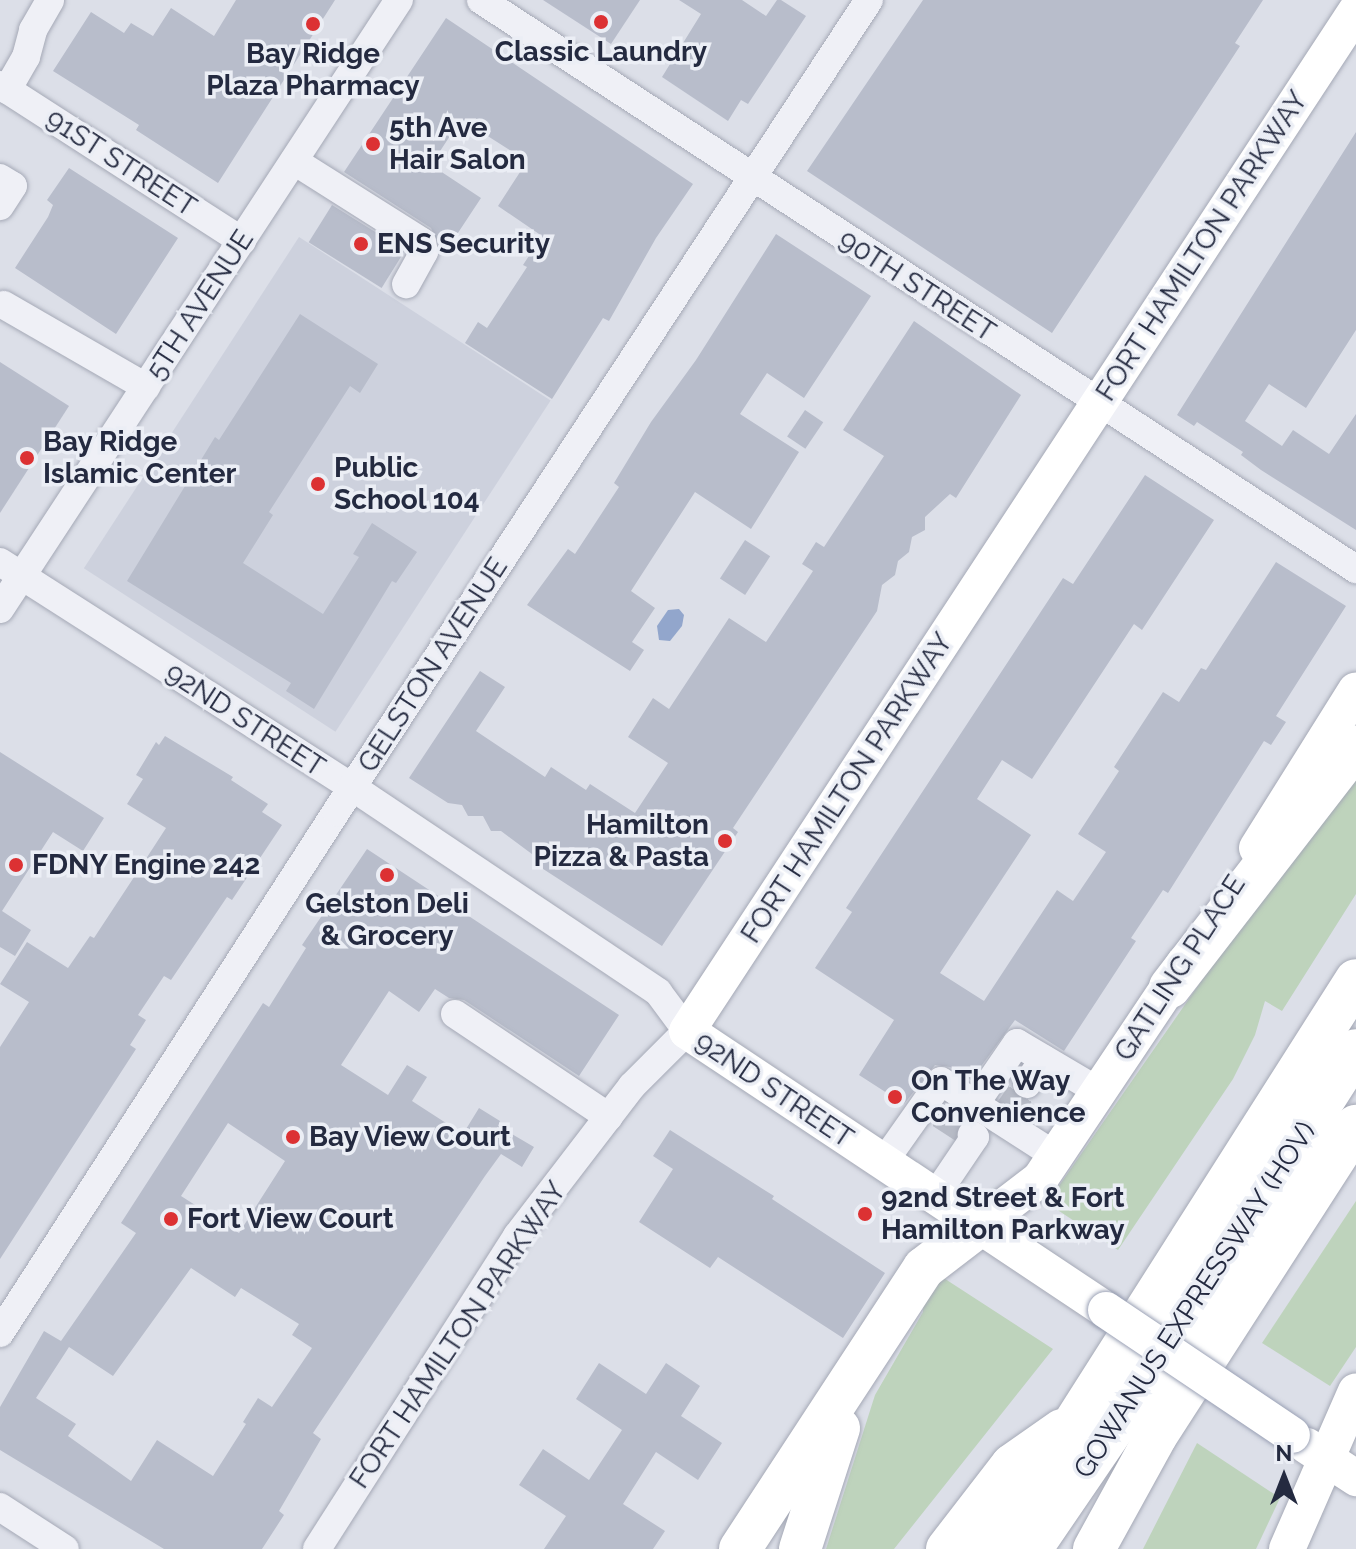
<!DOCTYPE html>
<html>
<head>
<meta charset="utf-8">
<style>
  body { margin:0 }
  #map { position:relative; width:1356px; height:1549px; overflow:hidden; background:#dcdfe8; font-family:Raleway,sans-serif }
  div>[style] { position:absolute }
  .built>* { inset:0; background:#cdd1dd; transform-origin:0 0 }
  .green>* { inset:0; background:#bed3bc }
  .water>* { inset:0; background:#92a6cc }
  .building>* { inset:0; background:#b8bdcb; transform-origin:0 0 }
  .minor-tunnel>* { height:28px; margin-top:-14px; transform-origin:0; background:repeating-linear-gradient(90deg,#b7bbc6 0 28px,transparent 0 42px) }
  .roads { filter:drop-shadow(0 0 2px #a5a9b6) drop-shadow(0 0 2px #a5a9b6) }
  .minor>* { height:28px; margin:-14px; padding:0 14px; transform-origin:14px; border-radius:14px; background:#eff0f6 }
  .major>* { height:36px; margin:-18px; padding:0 18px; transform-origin:18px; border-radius:18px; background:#fff }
  .highway>* { height:42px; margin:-21px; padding:0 21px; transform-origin:21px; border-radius:21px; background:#fff }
  .bridges { filter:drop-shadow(0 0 2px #9aa1b5) drop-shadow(0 0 2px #9aa1b5) }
  .major-bridge>* { height:36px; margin:-18px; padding:0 18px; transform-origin:18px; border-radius:18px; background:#fff }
  .dots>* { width:22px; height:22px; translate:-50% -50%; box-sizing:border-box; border:4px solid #ebeef5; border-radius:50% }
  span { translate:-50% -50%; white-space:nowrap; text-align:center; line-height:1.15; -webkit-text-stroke:7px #ebeef5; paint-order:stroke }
  .poi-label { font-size:28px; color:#242a40; font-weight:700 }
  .left { translate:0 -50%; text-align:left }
  .right { translate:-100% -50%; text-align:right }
  .street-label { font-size:28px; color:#242a40 }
  .north { position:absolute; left:1244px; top:1437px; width:80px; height:80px; -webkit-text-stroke:6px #ebeef5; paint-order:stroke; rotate:0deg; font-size:22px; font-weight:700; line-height:32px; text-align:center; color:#242a40 }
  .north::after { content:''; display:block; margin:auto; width:28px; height:36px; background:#242a40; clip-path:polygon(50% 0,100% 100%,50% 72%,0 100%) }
</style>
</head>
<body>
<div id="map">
  <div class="built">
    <i style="left:299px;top:237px;width:300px;height:395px;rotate:33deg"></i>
  </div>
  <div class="green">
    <i style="clip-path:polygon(1356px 765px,1356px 894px,1282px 1011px,1265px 1001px,1255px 1035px,1233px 1079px,1118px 1250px,1047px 1203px,1305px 832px)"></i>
    <i style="clip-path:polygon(1356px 1201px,1356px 1347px,1330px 1386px,1262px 1343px)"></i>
    <i style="clip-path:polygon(939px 1275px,1053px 1349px,894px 1549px,826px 1549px,875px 1395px,923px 1312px,924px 1293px)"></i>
    <i style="clip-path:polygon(1197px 1443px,1280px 1498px,1256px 1549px,1143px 1549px)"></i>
  </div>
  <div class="water">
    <i style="clip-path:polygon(679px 609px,684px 615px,682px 626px,670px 641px,659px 640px,657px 626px,668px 610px)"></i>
  </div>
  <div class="building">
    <i style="clip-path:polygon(236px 0,335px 0,218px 183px,136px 130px,139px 125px,53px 71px,91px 12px,124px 33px,131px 23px,153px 36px,171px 8px,214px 36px)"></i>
    <i style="clip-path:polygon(543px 0,640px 0,611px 44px)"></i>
    <i style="clip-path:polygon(679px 0,742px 0,766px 16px,777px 0,781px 0,806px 16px,748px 104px,741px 100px,728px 121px,662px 77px,701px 14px)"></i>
    <i style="clip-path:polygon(923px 0,1263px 0,1235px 43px,1240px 46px,1225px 69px,1052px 333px,807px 171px)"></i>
    <i style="clip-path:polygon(446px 18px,693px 184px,656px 238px,609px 321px,603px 318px,552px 399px,465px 343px,478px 322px,487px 328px,527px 267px,523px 265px,542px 236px,498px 206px,522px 169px,510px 161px,516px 154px,461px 119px,431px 165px,481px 198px,446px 251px,440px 247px,431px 228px,344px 172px)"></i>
    <i style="clip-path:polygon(1356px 132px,1356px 330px,1306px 408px,1269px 384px,1245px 421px,1282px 446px,1293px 430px,1329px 454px,1356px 414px,1356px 530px,1261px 470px,1241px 455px,1243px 452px,1197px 422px,1194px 426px,1177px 415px)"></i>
    <i style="clip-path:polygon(69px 168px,178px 238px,116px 334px,15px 268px,48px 217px,53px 205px,47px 200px)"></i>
    <i style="left:332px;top:205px;width:86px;height:44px;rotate:32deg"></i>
    <i style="clip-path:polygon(776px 234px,871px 296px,804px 398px,767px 373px,740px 414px,799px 452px,751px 529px,695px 492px,631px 591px,655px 608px,632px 642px,644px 650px,630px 671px,527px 605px,568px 549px,575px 554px,619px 487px,614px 483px,651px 422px,696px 360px)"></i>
    <i style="clip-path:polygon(300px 314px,378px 364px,360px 393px,350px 386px,269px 512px,273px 515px,243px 563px,323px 614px,359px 557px,353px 554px,372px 523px,417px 552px,396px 583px,392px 581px,314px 709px,286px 691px,291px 683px,127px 581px,215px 437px,219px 440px)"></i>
    <i style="clip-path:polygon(914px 321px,1021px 395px,956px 498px,950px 494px,925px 517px,925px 530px,912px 537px,909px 552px,898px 561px,895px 575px,882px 585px,877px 611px,733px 828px,738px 832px,662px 946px,537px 865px,540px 860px,501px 831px,491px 831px,483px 816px,468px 816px,462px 805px,448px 803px,409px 778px,480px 671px,505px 687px,476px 731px,545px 777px,551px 767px,586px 790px,590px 784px,635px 813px,668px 763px,628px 737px,653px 698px,669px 709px,729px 618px,766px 642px,813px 571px,802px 564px,816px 542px,824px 547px,884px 456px,843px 430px)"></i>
    <i style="clip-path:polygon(0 362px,69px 406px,0 513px)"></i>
    <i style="left:805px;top:410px;width:22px;height:32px;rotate:34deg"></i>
    <i style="clip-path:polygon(1145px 475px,1214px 520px,1142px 630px,1134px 624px,1032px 779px,1002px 760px,977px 799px,1031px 835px,940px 973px,984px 1001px,1057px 890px,1073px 901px,1106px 852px,1078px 834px,1119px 771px,1114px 767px,1163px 692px,1179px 702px,1201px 668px,1206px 670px,1276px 562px,1346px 606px,1276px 716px,1286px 722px,1271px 745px,1264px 741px,1168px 893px,1163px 890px,1131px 938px,1136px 941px,1064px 1051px,1015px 1020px,971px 1080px,950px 1067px,935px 1065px,904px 1104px,859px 1075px,894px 1020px,815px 968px,852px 912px,846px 908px,1063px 578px,1073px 584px)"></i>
    <i style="left:745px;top:540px;width:30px;height:46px;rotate:33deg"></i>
    <i style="clip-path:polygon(165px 736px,233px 777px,231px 780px,268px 804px,262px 812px,282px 825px,232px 900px,227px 897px,171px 980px,164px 976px,138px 1015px,146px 1020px,130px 1045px,136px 1049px,0 1259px,0 1047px,29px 1002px,0 984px,27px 942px,68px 968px,90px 936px,94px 938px,140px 868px,166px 828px,127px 804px,143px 779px,136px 775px,156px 742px,159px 745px)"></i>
    <i style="clip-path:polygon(0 752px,104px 818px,83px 851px,53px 832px,2px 911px,31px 930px,15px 956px,0 947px)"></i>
    <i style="clip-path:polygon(evenodd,367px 849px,619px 1015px,579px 1076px,464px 1000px,449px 998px,435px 989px,419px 1012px,389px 991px,341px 1065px,388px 1095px,407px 1065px,427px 1077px,412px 1101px,463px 1134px,479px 1108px,500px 1121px,498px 1126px,534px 1147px,522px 1167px,501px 1154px,485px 1176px,313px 1433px,321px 1439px,279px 1511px,284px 1515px,262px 1549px,164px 1549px,0 1450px,0 1407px,44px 1331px,61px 1341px,136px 1233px,121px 1223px,263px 1003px,269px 1007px,306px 948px,302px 945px,367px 849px,228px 1123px,285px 1161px,239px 1233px,181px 1196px,228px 1123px,367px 849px,191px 1268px,235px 1297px,241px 1288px,299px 1324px,292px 1335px,312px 1348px,272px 1407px,258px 1398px,243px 1422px,246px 1424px,213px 1476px,157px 1440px,131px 1481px,68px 1436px,76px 1424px,36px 1398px,69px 1347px,113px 1376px,191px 1268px)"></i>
    <i style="clip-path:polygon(945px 1104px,967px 1119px,956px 1130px,936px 1117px)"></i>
    <i style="clip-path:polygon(670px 1130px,774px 1196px,772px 1199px,885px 1273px,843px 1338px,718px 1257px,710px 1268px,639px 1222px,673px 1169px,653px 1156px)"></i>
    <i style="clip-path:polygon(599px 1363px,646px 1394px,666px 1363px,700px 1386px,681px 1416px,722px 1443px,698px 1480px,656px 1452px,623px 1504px,665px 1531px,653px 1549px,544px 1549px,566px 1516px,519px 1485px,543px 1449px,589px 1480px,622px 1430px,576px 1399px)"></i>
  </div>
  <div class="minor-tunnel">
    <i style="left:940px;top:1114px;width:38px;rotate:33deg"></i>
    <i style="left:1004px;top:1117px;width:40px;rotate:-55.1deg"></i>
  </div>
  <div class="roads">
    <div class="minor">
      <i style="left:481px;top:0;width:1044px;rotate:33.04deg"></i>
      <i style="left:0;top:85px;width:288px;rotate:32.8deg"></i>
      <i style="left:7px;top:90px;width:38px;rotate:-60deg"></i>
      <i style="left:26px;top:57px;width:28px;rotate:-75deg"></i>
      <i style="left:33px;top:30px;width:34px;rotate:-60deg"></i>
      <i style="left:294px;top:161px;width:151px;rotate:32.3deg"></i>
      <i style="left:422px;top:242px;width:10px;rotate:79deg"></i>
      <i style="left:424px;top:252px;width:37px;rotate:119deg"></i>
      <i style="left:0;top:178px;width:15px;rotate:32deg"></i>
      <i style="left:13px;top:186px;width:24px;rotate:123deg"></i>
      <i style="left:4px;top:305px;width:164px;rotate:30deg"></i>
      <i style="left:0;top:562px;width:418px;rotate:32.6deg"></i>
      <i style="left:352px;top:787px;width:368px;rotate:33.8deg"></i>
      <i style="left:658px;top:992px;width:49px;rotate:53.4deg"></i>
      <i style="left:687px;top:1031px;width:78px;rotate:135deg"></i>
      <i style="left:632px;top:1086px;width:189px;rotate:127.5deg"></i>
      <i style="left:517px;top:1236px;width:371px;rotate:122.6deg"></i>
      <i style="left:0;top:609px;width:728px;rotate:-56.77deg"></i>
      <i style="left:455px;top:1014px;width:185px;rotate:33.8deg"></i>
      <i style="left:1027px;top:1084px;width:30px;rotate:-56deg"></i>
      <i style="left:975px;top:1104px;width:96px;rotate:32.7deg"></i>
      <i style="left:883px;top:1163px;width:100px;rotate:-54.7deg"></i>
      <i style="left:941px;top:1081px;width:41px;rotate:34.1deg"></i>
      <i style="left:975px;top:1104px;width:74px;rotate:-55.5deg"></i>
      <i style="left:1017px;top:1043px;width:96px;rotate:30.6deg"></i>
      <i style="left:935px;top:1196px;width:71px;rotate:-55.9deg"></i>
      <i style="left:975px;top:1137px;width:4px;rotate:-146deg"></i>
      <i style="left:0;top:1333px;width:620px;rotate:-57.18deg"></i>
      <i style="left:336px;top:812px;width:971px;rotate:-56.72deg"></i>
      <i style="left:0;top:1507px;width:77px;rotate:32.9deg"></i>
    </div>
    <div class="major">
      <i style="left:1257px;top:848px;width:186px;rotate:-57.9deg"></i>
      <i style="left:980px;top:1225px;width:76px;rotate:-37.5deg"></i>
      <i style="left:1040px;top:1179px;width:261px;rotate:-56.2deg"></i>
      <i style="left:1106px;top:1310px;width:503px;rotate:-146.34deg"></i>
      <i style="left:687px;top:1031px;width:1220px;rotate:-56.74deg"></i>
      <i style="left:1307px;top:1446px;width:59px;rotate:33.1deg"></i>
      <i style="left:1287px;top:1549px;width:172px;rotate:-66.4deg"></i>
    </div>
    <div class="highway">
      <i style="left:1170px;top:987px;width:304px;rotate:-52.3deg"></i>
      <i style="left:740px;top:1549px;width:336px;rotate:-56.8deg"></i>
      <i style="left:924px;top:1268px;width:71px;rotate:-37.5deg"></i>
      <i style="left:800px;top:1549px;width:127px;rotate:-72.1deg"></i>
      <i style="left:947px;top:1549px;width:106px;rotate:-52.3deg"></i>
      <i style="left:1012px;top:1465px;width:61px;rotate:-35deg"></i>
      <i style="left:994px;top:1549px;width:674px;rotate:-57.54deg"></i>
      <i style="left:1031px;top:1549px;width:179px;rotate:-55.7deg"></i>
      <i style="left:1132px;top:1401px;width:416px;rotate:-57.5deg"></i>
      <i style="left:1094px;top:1549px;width:129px;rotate:-61.2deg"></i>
      <i style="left:1156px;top:1436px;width:369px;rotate:-57.2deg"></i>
    </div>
  </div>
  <div class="bridges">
    <div class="major-bridge">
      <i style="left:1106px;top:1310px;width:224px;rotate:33.9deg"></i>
    </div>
  </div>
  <div class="dots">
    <i style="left:601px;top:22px;background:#dc3133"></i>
    <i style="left:313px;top:24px;background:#dc3133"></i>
    <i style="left:373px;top:144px;background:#dc3133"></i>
    <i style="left:361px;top:244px;background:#dc3133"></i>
    <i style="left:27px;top:458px;background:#dc3133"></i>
    <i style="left:318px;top:484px;background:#dc3133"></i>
    <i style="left:725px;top:841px;background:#dc3133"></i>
    <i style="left:16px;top:865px;background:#dc3133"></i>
    <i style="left:387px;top:875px;background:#dc3133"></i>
    <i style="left:895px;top:1097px;background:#dc3133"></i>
    <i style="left:293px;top:1137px;background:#dc3133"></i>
    <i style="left:865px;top:1214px;background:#dc3133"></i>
    <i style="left:171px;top:1219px;background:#dc3133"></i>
  </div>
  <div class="poi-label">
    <span style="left:601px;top:52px">Classic Laundry</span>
    <span style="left:313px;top:70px">Bay Ridge<br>Plaza Pharmacy</span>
    <span class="left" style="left:389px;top:144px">5th Ave<br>Hair Salon</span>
    <span class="left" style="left:377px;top:244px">ENS Security</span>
    <span class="left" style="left:43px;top:458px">Bay Ridge<br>Islamic Center</span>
    <span class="left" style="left:334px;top:484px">Public<br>School 104</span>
    <span class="right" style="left:709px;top:841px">Hamilton<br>Pizza &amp; Pasta</span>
    <span class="left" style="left:32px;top:865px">FDNY Engine 242</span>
    <span style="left:387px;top:920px">Gelston Deli<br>&amp; Grocery</span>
    <span class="left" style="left:911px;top:1097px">On The Way<br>Convenience</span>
    <span class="left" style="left:309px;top:1137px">Bay View Court</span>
    <span class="left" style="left:881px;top:1214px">92nd Street &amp; Fort<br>Hamilton Parkway</span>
    <span class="left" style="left:187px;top:1219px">Fort View Court</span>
  </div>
  <div class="street-label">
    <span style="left:121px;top:163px;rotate:33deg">91ST STREET</span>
    <span style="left:1202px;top:246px;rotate:-57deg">FORT HAMILTON PARKWAY</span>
    <span style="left:917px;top:286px;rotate:33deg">90TH STREET</span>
    <span style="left:200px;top:305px;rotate:-57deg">5TH AVENUE</span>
    <span style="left:433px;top:665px;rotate:-57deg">GELSTON AVENUE</span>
    <span style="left:245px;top:720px;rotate:33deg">92ND STREET</span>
    <span style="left:847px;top:788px;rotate:-57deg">FORT HAMILTON PARKWAY</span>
    <span style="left:1180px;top:968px;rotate:-57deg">GATLING PLACE</span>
    <span style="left:774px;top:1090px;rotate:34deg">92ND STREET</span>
    <span style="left:1195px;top:1300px;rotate:-57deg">GOWANUS EXPRESSWAY (HOV)</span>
    <span style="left:458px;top:1335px;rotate:-56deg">FORT HAMILTON PARKWAY</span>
  </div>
  <div class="north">N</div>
</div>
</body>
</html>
